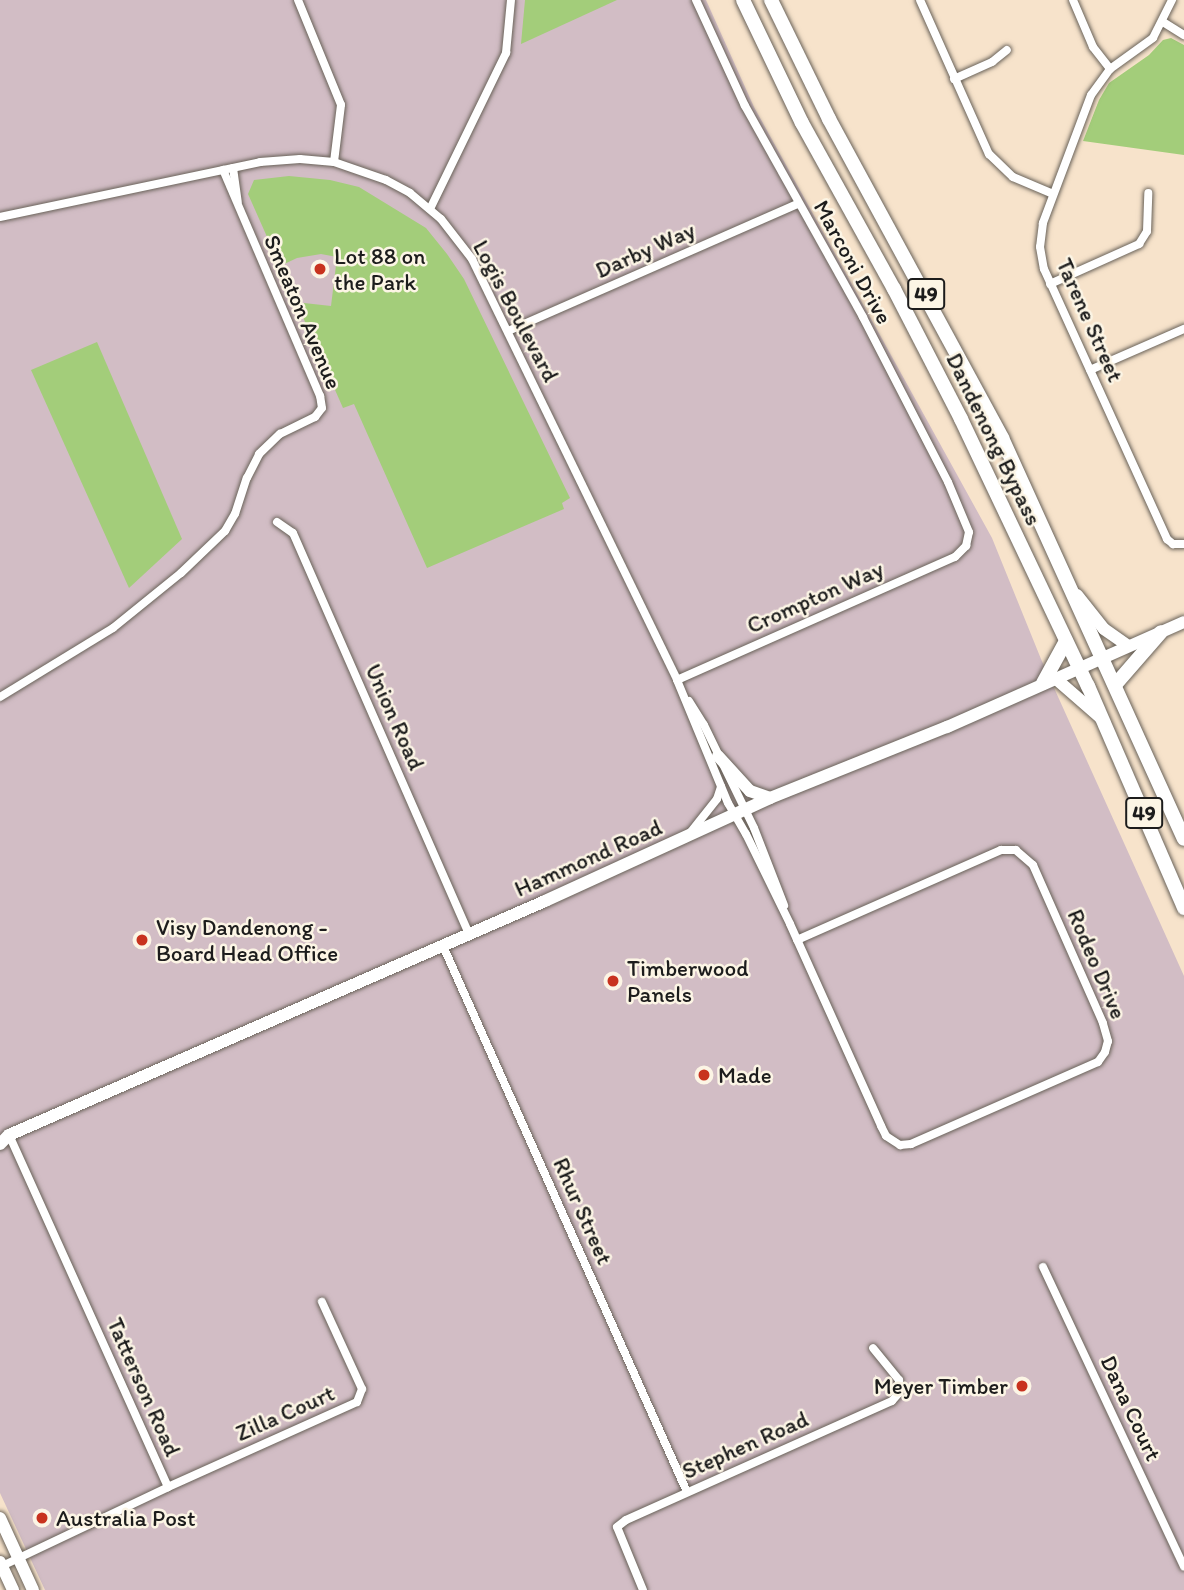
<!DOCTYPE html>
<html>
<head>
<meta charset="utf-8">
<style>
  body { margin:0 }
  #map { position:relative; width:1184px; height:1590px; overflow:hidden; background:#f7e3cb; font-family:Itim,sans-serif }
  div>[style] { position:absolute }
  .industrial>* { inset:0; background:#d2bdc5 }
  .green>* { inset:0; background:#a3cd7a }
  .roads { filter:drop-shadow(0 0 2px #696259) drop-shadow(0 0 2px #696259) }
  .minor>* { height:8px; margin:-4px; padding:0 4px; transform-origin:4px; border-radius:4px; background:#fff }
  .secondary>* { height:12px; margin:-6px; padding:0 6px; transform-origin:6px; border-radius:6px; background:#fff }
  .primary>* { height:12px; margin:-6px; padding:0 6px; transform-origin:6px; border-radius:6px; background:#fff }
  .trunk>* { height:14px; margin:-7px; padding:0 7px; transform-origin:7px; border-radius:7px; background:#fff }
  .dots>* { width:19px; height:19px; translate:-50% -50%; box-sizing:border-box; border:4px solid #fcf5e5; border-radius:50% }
  span { translate:-50% -50%; white-space:nowrap; text-align:center; line-height:1.15; -webkit-text-stroke:5px #fcf5e5; paint-order:stroke }
  .shield-label span { padding:2px 5px; background:#fcf5e5; border:2px solid; border-radius:5px; -webkit-text-stroke-width:0 }
  .shield-label { font-size:21px; color:#1c1c1c; font-weight:700 }
  .street-label { font-size:23px; color:#1c1c1c }
  .poi-label { font-size:23px; color:#1c1c1c }
  .left { translate:0 -50%; text-align:left }
  .right { translate:-100% -50%; text-align:right }
</style>
</head>
<body>
<div id="map">
  <div class="industrial">
    <i style="clip-path:polygon(0 0,706px 0,754px 107px,992px 538px,1041px 659px,1184px 976px,1184px 1590px,45px 1590px,0 1493px)"></i>
  </div>
  <div class="green">
    <i style="clip-path:polygon(525px 0,617px 0,521px 44px)"></i>
    <i style="clip-path:polygon(1171px 38px,1184px 45px,1184px 155px,1083px 141px,1099px 100px,1109px 83px,1149px 55px,1163px 40px)"></i>
    <i style="clip-path:polygon(289px 176px,330px 180px,359px 187px,426px 228px,447px 254px,464px 279px,570px 498px,562px 503px,564px 509px,427px 568px,354px 404px,343px 408px,298px 306px,304px 303px,331px 306px,337px 257px,321px 254px,297px 258px,280px 266px,248px 194px,254px 180px)"></i>
    <i style="clip-path:polygon(97px 342px,182px 539px,129px 588px,31px 370px)"></i>
  </div>
  <div class="roads">
    <div class="minor">
      <i style="left:298px;top:0;width:113px;rotate:67.7deg"></i>
      <i style="left:341px;top:105px;width:57px;rotate:97deg"></i>
      <i style="left:920px;top:0;width:169px;rotate:65.9deg"></i>
      <i style="left:989px;top:154px;width:33px;rotate:44deg"></i>
      <i style="left:1013px;top:177px;width:43px;rotate:23deg"></i>
      <i style="left:1073px;top:0;width:51px;rotate:66.9deg"></i>
      <i style="left:1093px;top:47px;width:28px;rotate:52deg"></i>
      <i style="left:1172px;top:0;width:42px;rotate:116.6deg"></i>
      <i style="left:1153px;top:38px;width:53px;rotate:144.2deg"></i>
      <i style="left:1110px;top:69px;width:32px;rotate:126deg"></i>
      <i style="left:1091px;top:95px;width:137px;rotate:110.6deg"></i>
      <i style="left:1043px;top:223px;width:24px;rotate:97deg"></i>
      <i style="left:1040px;top:247px;width:22px;rotate:80deg"></i>
      <i style="left:1044px;top:269px;width:297px;rotate:65.5deg"></i>
      <i style="left:1167px;top:539px;width:8px;rotate:40deg"></i>
      <i style="left:1173px;top:544px;width:11px"></i>
      <i style="left:1163px;top:22px;width:25px;rotate:32deg"></i>
      <i style="left:954px;top:79px;width:42px;rotate:-24.1deg"></i>
      <i style="left:992px;top:62px;width:19px;rotate:-39deg"></i>
      <i style="left:233px;top:168px;width:34px;rotate:82deg"></i>
      <i style="left:430px;top:209px;width:174px;rotate:-64deg"></i>
      <i style="left:506px;top:53px;width:53px;rotate:-84.6deg"></i>
      <i style="left:0;top:217px;width:266px;rotate:-11.9deg"></i>
      <i style="left:260px;top:162px;width:40px;rotate:-4.3deg"></i>
      <i style="left:300px;top:159px;width:34px;rotate:5deg"></i>
      <i style="left:334px;top:162px;width:55px;rotate:19.1deg"></i>
      <i style="left:386px;top:180px;width:27px;rotate:28deg"></i>
      <i style="left:410px;top:193px;width:40px;rotate:40deg"></i>
      <i style="left:441px;top:219px;width:51px;rotate:52.2deg"></i>
      <i style="left:472px;top:259px;width:468px;rotate:64deg"></i>
      <i style="left:677px;top:680px;width:133px;rotate:67.5deg"></i>
      <i style="left:728px;top:803px;width:36px;rotate:60deg"></i>
      <i style="left:746px;top:834px;width:100px;rotate:63.9deg"></i>
      <i style="left:790px;top:924px;width:222px;rotate:65.7deg"></i>
      <i style="left:881px;top:1126px;width:11px;rotate:63deg"></i>
      <i style="left:886px;top:1136px;width:17px;rotate:33deg"></i>
      <i style="left:900px;top:1145px;width:11px;rotate:-5deg"></i>
      <i style="left:911px;top:1144px;width:204px;rotate:-23.7deg"></i>
      <i style="left:1098px;top:1062px;width:12px;rotate:-55deg"></i>
      <i style="left:1105px;top:1052px;width:11px;rotate:-75deg"></i>
      <i style="left:1108px;top:1041px;width:19px;rotate:-106deg"></i>
      <i style="left:1103px;top:1023px;width:173px;rotate:-113.9deg"></i>
      <i style="left:1033px;top:865px;width:23px;rotate:-139deg"></i>
      <i style="left:1016px;top:850px;width:15px;rotate:180deg"></i>
      <i style="left:1001px;top:850px;width:223px;rotate:156.2deg"></i>
      <i style="left:1050px;top:284px;width:98px;rotate:-24.2deg"></i>
      <i style="left:1139px;top:244px;width:15px;rotate:-58deg"></i>
      <i style="left:1147px;top:231px;width:38px;rotate:-88deg"></i>
      <i style="left:508px;top:331px;width:317px;rotate:-23.7deg"></i>
      <i style="left:1090px;top:370px;width:103px;rotate:-23.6deg"></i>
      <i style="left:277px;top:522px;width:19px;rotate:35deg"></i>
      <i style="left:293px;top:533px;width:438px;rotate:66.3deg"></i>
      <i style="left:677px;top:680px;width:304px;rotate:-23.9deg"></i>
      <i style="left:955px;top:557px;width:16px;rotate:-45deg"></i>
      <i style="left:966px;top:546px;width:14px;rotate:-78deg"></i>
      <i style="left:969px;top:532px;width:54px;rotate:-112.8deg"></i>
      <i style="left:948px;top:482px;width:186px;rotate:-117.3deg"></i>
      <i style="left:863px;top:317px;width:242px;rotate:-119.2deg"></i>
      <i style="left:745px;top:106px;width:117px;rotate:-114.8deg"></i>
      <i style="left:0;top:697px;width:132px;rotate:-31.4deg"></i>
      <i style="left:113px;top:628px;width:87px;rotate:-39deg"></i>
      <i style="left:181px;top:573px;width:61px;rotate:-43.7deg"></i>
      <i style="left:225px;top:531px;width:20px;rotate:-60deg"></i>
      <i style="left:235px;top:514px;width:38px;rotate:-72deg"></i>
      <i style="left:247px;top:478px;width:27px;rotate:-63deg"></i>
      <i style="left:259px;top:454px;width:29px;rotate:-44deg"></i>
      <i style="left:280px;top:434px;width:39px;rotate:-26deg"></i>
      <i style="left:315px;top:417px;width:11px;rotate:-52deg"></i>
      <i style="left:322px;top:408px;width:12px;rotate:-99deg"></i>
      <i style="left:320px;top:396px;width:246px;rotate:-113.2deg"></i>
      <i style="left:689px;top:701px;width:28px;rotate:58deg"></i>
      <i style="left:704px;top:725px;width:114px;rotate:64.1deg"></i>
      <i style="left:754px;top:828px;width:83px;rotate:68.7deg"></i>
      <i style="left:690px;top:833px;width:43px;rotate:-51.5deg"></i>
      <i style="left:717px;top:799px;width:13px;rotate:-72deg"></i>
      <i style="left:443px;top:946px;width:598px;rotate:65.92deg"></i>
      <i style="left:1043px;top:1267px;width:331px;rotate:64.8deg"></i>
      <i style="left:168px;top:1487px;width:207px;rotate:-24.2deg"></i>
      <i style="left:357px;top:1402px;width:14px;rotate:-69deg"></i>
      <i style="left:362px;top:1389px;width:96px;rotate:-114.7deg"></i>
      <i style="left:2px;top:1566px;width:184px;rotate:-25.4deg"></i>
      <i style="left:168px;top:1487px;width:386px;rotate:-114.3deg"></i>
      <i style="left:643px;top:1590px;width:68px;rotate:-112.4deg"></i>
      <i style="left:617px;top:1527px;width:11px;rotate:-38deg"></i>
      <i style="left:626px;top:1520px;width:291px;rotate:-24.1deg"></i>
      <i style="left:892px;top:1401px;width:11px;rotate:-49deg"></i>
      <i style="left:899px;top:1393px;width:13px;rotate:-90deg"></i>
      <i style="left:899px;top:1380px;width:41px;rotate:-129.1deg"></i>
    </div>
    <div class="secondary">
      <i style="left:1077px;top:595px;width:43px;rotate:51.5deg"></i>
      <i style="left:1104px;top:629px;width:29px;rotate:35deg"></i>
      <i style="left:1055px;top:678px;width:62px;rotate:41.1deg"></i>
      <i style="left:718px;top:756px;width:47px;rotate:47.6deg"></i>
      <i style="left:750px;top:791px;width:21px;rotate:19deg"></i>
      <i style="left:0;top:1144px;width:13px;rotate:-45deg"></i>
      <i style="left:9px;top:1135px;width:585px;rotate:-23.58deg"></i>
      <i style="left:545px;top:901px;width:247px;rotate:-24.6deg"></i>
      <i style="left:770px;top:798px;width:191px;rotate:-21.9deg"></i>
      <i style="left:947px;top:727px;width:259px;rotate:-23.9deg"></i>
    </div>
    <div class="primary">
      <i style="left:0;top:1518px;width:79px;rotate:65.4deg"></i>
      <i style="left:0;top:1562px;width:31px;rotate:65deg"></i>
    </div>
    <div class="trunk">
      <i style="left:743px;top:0;width:136px;rotate:64.4deg"></i>
      <i style="left:802px;top:123px;width:190px;rotate:61deg"></i>
      <i style="left:894px;top:289px;width:146px;rotate:62.7deg"></i>
      <i style="left:961px;top:419px;width:296px;rotate:64.6deg"></i>
      <i style="left:1088px;top:686px;width:242px;rotate:66.6deg"></i>
      <i style="left:771px;top:0;width:132px;rotate:64deg"></i>
      <i style="left:829px;top:119px;width:363px;rotate:61.5deg"></i>
      <i style="left:1002px;top:438px;width:440px;rotate:65.6deg"></i>
      <i style="left:1043px;top:683px;width:48px;rotate:-61.3deg"></i>
      <i style="left:1115px;top:685px;width:70px;rotate:-49deg"></i>
    </div>
  </div>
  <div class="dots">
    <i style="left:320px;top:269px;background:#c8321e"></i>
    <i style="left:142px;top:940px;background:#c8321e"></i>
    <i style="left:613px;top:981px;background:#c8321e"></i>
    <i style="left:704px;top:1075px;background:#c8321e"></i>
    <i style="left:1022px;top:1386px;background:#c8321e"></i>
    <i style="left:42px;top:1518px;background:#c8321e"></i>
  </div>
  <div class="shield-label">
    <span style="left:926px;top:294px">49</span>
    <span style="left:1144px;top:813px">49</span>
  </div>
  <div class="street-label">
    <span style="left:645px;top:250px;rotate:-24deg">Darby Way</span>
    <span style="left:853px;top:262px;rotate:61deg">Marconi Drive</span>
    <span style="left:516px;top:311px;rotate:62deg">Logis Boulevard</span>
    <span style="left:303px;top:312px;rotate:67deg">Smeaton Avenue</span>
    <span style="left:1090px;top:320px;rotate:66deg">Tarene Street</span>
    <span style="left:994px;top:439px;rotate:64deg">Dandenong Bypass</span>
    <span style="left:815px;top:597px;rotate:-24deg">Crompton Way</span>
    <span style="left:395px;top:717px;rotate:66deg">Union Road</span>
    <span style="left:588px;top:858px;rotate:-24deg">Hammond Road</span>
    <span style="left:1097px;top:964px;rotate:67deg">Rodeo Drive</span>
    <span style="left:583px;top:1211px;rotate:66deg">Rhur Street</span>
    <span style="left:144px;top:1387px;rotate:66deg">Tatterson Road</span>
    <span style="left:1131px;top:1408px;rotate:65deg">Dana Court</span>
    <span style="left:285px;top:1413px;rotate:-24deg">Zilla Court</span>
    <span style="left:745px;top:1445px;rotate:-24deg">Stephen Road</span>
  </div>
  <div class="poi-label">
    <span class="left" style="left:334px;top:269px">Lot 88 on<br>the Park</span>
    <span class="left" style="left:156px;top:940px">Visy Dandenong -<br>Board Head Office</span>
    <span class="left" style="left:627px;top:981px">Timberwood<br>Panels</span>
    <span class="left" style="left:718px;top:1075px">Made</span>
    <span class="right" style="left:1008px;top:1386px">Meyer Timber</span>
    <span class="left" style="left:56px;top:1518px">Australia Post</span>
  </div>
</div>
</body>
</html>
